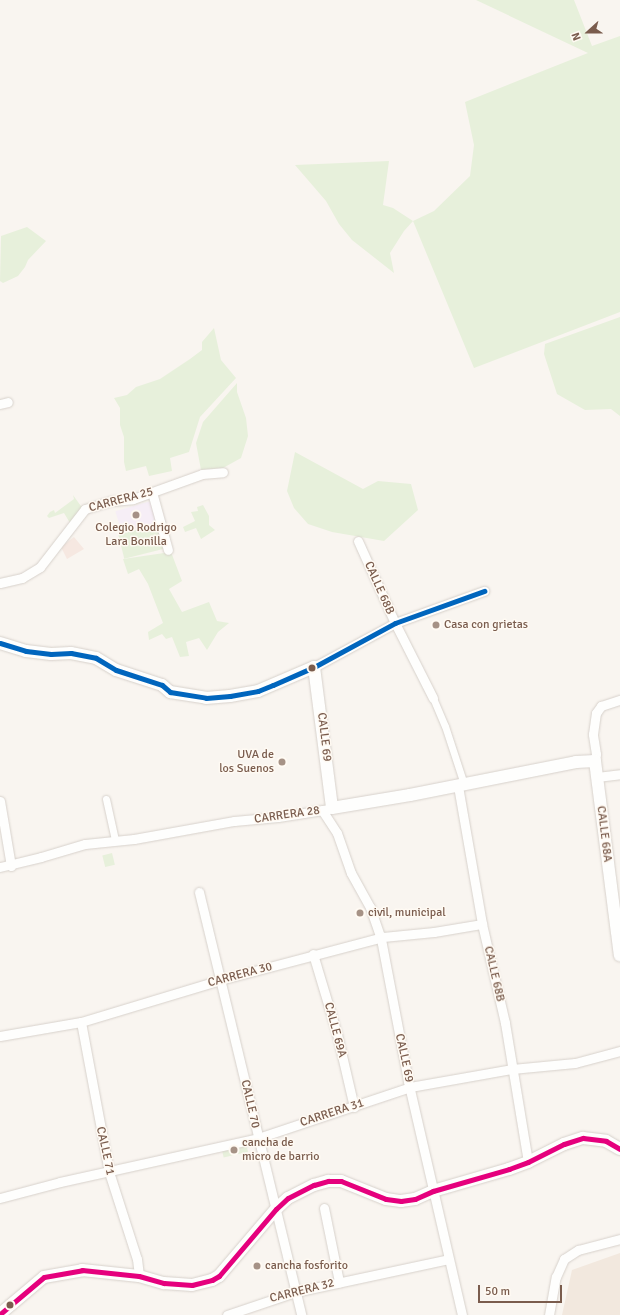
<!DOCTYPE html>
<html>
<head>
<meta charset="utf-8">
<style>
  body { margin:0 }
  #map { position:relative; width:620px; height:1315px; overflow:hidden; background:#f9f5f0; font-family:Signika,sans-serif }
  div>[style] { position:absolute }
  .residential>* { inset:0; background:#f2e8de }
  .commercial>* { inset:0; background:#f6e8e1 }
  .education>* { inset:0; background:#f6eef6; transform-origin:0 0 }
  .green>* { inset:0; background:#e7f0db; transform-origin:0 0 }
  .roads { filter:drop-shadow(0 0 1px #d7d1cb) drop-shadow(0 0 1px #d7d1cb) }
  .pedestrian>* { height:7px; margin:-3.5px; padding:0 3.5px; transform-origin:3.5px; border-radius:3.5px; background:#fefefd }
  .minor>* { height:9px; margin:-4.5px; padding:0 4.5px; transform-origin:4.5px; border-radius:4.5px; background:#fefefd }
  .tertiary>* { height:12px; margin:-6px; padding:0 6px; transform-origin:6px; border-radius:6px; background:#fefefd }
  .bus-1>* { height:5px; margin:-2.5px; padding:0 2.5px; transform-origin:2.5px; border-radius:2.5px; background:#0065bd }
  .bus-2>* { height:5px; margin:-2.5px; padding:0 2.5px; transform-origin:2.5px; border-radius:2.5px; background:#e5007d }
  .dots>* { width:11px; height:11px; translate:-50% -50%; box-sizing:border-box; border:2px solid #fffaf3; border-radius:50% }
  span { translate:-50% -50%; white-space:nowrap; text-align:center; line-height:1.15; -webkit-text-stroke:3px #fffaf3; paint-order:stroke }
  .street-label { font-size:12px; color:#7a5c4d }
  .poi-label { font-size:12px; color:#7a5c4d }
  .left { translate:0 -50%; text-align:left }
  .right { translate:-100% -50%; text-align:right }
  .north { position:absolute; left:568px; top:12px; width:40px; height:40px; -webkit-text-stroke:3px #fffaf3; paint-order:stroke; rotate:249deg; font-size:11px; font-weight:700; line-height:16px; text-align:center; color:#7a5c4d }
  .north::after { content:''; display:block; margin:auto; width:14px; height:18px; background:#7a5c4d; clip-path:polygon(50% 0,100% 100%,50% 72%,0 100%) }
  .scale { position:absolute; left:478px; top:1285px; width:84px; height:18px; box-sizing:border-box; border:2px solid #7a5c4d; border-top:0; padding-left:5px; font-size:12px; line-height:14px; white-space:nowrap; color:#7a5c4d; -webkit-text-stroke:3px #fffaf3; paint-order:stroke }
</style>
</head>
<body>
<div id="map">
  <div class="residential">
    <i style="clip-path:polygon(620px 1253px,620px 1315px,562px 1315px,572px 1270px)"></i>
  </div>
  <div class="commercial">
    <i style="clip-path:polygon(74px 537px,84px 549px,67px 559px,61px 547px)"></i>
  </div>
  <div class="education">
    <i style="left:151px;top:501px;width:22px;height:37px;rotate:74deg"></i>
  </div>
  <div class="green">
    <i style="clip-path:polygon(476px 0,574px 0,592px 46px,620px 36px,620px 312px,474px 368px,413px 221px,404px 231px,390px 253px,394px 273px,352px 240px,339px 224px,326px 201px,295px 165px,389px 161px,383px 205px,393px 208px,413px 221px,434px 211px,470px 176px,474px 145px,465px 102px,588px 53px)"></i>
    <i style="clip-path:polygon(27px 227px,46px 241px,28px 260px,25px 267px,18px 276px,3px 283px,0 281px,1px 236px)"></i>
    <i style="clip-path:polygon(620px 317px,620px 416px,611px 409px,585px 410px,557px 394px,544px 354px,545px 344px)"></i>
    <i style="clip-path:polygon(214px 328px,221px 360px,236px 378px,200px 417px,189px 452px,170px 458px,172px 471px,149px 476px,146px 466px,126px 471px,124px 462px,124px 437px,120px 425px,120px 408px,114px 398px,127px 395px,136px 387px,160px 379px,190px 359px,202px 350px,202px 342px)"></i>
    <i style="clip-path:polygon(237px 383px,237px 392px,246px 418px,248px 436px,241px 458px,223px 468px,201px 470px,196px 443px,203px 422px)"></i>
    <i style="clip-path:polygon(295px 452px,363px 489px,378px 481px,411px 484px,418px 510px,384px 541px,332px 532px,308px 524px,294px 508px,287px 491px)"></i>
    <i style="clip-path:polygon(73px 495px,83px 509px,70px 523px,64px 513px,49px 518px,47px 516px,50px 512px,54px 510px,55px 513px,74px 499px)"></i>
    <i style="clip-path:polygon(203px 505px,209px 516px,209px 525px,215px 530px,201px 539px,196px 528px,185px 532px,183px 527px,195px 521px,191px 512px,198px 511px,197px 507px)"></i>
    <i style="left:160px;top:524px;width:25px;height:43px;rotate:76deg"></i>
    <i style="clip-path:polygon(171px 552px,182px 581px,169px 589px,182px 612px,209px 602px,217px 621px,229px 623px,218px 632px,207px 650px,199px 638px,186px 642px,189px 656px,180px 657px,172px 637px,166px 639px,162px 634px,149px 640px,148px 632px,163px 623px,148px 584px,139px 569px,128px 574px,123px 559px)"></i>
    <i style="left:112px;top:853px;width:12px;height:10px;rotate:76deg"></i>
    <i style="left:246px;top:1143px;width:9px;height:25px;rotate:77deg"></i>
  </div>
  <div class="roads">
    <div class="pedestrian">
      <i style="left:433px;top:698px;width:30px;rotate:67deg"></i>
      <i style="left:445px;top:726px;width:61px;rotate:71.9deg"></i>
      <i style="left:106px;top:799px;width:42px;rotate:77.6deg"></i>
    </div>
    <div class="minor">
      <i style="left:0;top:404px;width:8px;rotate:-14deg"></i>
      <i style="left:152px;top:492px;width:60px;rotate:74.6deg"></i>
      <i style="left:358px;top:541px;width:90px;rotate:65.7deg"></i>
      <i style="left:395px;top:623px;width:84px;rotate:63.1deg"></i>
      <i style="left:0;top:583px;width:23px;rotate:-13deg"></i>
      <i style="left:22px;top:578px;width:21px;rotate:-31deg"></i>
      <i style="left:40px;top:567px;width:73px;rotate:-52.2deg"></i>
      <i style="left:85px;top:509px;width:28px;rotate:-17deg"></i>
      <i style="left:112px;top:501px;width:21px;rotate:-5deg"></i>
      <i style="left:133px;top:499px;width:73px;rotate:-19.9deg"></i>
      <i style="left:202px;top:474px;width:21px;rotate:-5deg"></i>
      <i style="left:314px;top:667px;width:92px;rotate:-28.5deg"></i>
      <i style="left:395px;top:623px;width:95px;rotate:-19.8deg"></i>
      <i style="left:595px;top:761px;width:7px;rotate:-82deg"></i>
      <i style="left:596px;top:754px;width:20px;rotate:-99deg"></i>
      <i style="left:593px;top:734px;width:21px;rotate:-82deg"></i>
      <i style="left:596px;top:713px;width:9px;rotate:-54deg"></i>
      <i style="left:601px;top:706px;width:20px;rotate:-18deg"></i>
      <i style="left:597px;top:777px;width:23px;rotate:-7deg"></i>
      <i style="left:458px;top:786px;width:140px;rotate:80.1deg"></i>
      <i style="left:482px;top:924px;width:102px;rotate:76.9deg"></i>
      <i style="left:505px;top:1023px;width:141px;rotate:80.6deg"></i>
      <i style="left:0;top:801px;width:66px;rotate:80.4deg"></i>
      <i style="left:322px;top:810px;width:27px;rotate:57deg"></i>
      <i style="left:337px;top:833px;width:42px;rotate:70.7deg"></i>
      <i style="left:351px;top:873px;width:39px;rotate:61deg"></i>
      <i style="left:370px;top:907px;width:34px;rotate:71deg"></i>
      <i style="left:381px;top:939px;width:145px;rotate:79.2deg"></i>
      <i style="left:408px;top:1081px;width:240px;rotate:77deg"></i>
      <i style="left:0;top:867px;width:42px;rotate:-13.7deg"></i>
      <i style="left:41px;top:857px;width:46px;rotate:-16.5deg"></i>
      <i style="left:85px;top:844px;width:49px;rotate:-5.8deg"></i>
      <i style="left:134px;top:839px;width:102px;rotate:-10.2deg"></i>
      <i style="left:234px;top:821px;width:44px;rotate:-5.2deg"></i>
      <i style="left:278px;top:817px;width:52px;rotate:-8.9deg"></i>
      <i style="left:199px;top:892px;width:435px;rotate:76.4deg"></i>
      <i style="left:313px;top:954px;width:84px;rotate:73.3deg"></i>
      <i style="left:337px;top:1034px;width:75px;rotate:76.9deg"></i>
      <i style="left:81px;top:1022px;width:153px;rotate:79.4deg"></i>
      <i style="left:109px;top:1172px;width:91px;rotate:72.2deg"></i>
      <i style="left:137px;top:1259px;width:17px;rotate:83deg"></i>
      <i style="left:0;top:1036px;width:82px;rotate:-9.8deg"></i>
      <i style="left:81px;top:1022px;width:145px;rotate:-16.8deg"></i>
      <i style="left:220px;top:980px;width:169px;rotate:-14.8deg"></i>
      <i style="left:383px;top:937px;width:51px;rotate:-5.6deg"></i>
      <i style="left:434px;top:932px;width:49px;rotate:-9.5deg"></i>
      <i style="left:0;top:1198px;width:62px;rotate:-14.9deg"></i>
      <i style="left:60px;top:1182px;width:203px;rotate:-12.5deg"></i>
      <i style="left:258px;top:1138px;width:160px;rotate:-18.5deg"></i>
      <i style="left:410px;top:1087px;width:104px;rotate:-10deg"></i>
      <i style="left:512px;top:1069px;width:63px;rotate:-5.4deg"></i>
      <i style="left:575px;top:1063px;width:47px;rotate:-14.9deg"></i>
      <i style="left:324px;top:1208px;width:76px;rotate:78.5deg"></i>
      <i style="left:227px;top:1315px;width:72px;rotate:-18.7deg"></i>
      <i style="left:295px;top:1292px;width:157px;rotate:-12.1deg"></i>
      <i style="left:549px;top:1315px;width:39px;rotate:-80deg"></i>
      <i style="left:556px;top:1277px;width:20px;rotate:-66deg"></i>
      <i style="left:564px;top:1259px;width:17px;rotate:-33deg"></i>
      <i style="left:578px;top:1250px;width:43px;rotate:-14.7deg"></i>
    </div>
    <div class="tertiary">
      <i style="left:0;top:643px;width:27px;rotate:17deg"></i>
      <i style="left:26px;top:651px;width:25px;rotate:7deg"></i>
      <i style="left:51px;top:654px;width:20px;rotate:-3deg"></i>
      <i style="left:71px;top:653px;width:25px;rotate:11deg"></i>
      <i style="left:96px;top:658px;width:23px;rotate:31deg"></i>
      <i style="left:116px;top:670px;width:48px;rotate:18.1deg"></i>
      <i style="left:162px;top:685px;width:11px;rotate:41deg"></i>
      <i style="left:170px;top:692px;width:36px;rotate:9deg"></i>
      <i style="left:206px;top:698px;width:24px;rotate:-5deg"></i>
      <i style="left:230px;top:696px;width:28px;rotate:-10deg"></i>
      <i style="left:258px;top:691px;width:61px;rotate:-23.2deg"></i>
      <i style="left:314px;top:667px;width:142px;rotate:82.7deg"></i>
      <i style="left:332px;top:808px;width:79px;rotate:-9.5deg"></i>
      <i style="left:410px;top:795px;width:169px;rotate:-11.2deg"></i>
      <i style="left:576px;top:762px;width:19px;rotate:-3deg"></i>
      <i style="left:595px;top:761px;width:196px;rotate:82.7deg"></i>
      <i style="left:0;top:1314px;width:57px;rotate:-40.1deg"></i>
      <i style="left:44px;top:1277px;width:39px;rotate:-10deg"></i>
      <i style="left:82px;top:1270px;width:57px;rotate:6deg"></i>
      <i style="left:139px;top:1276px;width:26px;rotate:16deg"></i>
      <i style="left:164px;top:1283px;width:28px;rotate:4deg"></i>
      <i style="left:192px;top:1285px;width:21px;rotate:-14deg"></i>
      <i style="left:212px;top:1280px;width:8px;rotate:-30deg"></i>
      <i style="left:219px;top:1276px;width:88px;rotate:-49.6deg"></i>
      <i style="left:276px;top:1209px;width:16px;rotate:-43deg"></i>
      <i style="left:288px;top:1198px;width:29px;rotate:-27deg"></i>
      <i style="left:314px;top:1185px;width:15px;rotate:-16deg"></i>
      <i style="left:328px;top:1181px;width:13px"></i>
      <i style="left:341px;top:1181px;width:48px;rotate:21.8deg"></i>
      <i style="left:386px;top:1199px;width:15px;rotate:8deg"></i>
      <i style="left:401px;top:1201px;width:14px;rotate:-8deg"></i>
      <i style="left:415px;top:1199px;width:20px;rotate:-24deg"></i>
      <i style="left:433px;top:1191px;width:79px;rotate:-16.1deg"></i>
      <i style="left:509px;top:1169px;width:20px;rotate:-20deg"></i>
      <i style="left:528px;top:1162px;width:40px;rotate:-26.6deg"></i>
      <i style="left:564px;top:1144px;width:20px;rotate:-18deg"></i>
      <i style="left:583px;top:1138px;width:23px;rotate:7deg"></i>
      <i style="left:606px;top:1141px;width:16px;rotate:30deg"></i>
    </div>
  </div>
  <div class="bus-1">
    <i style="left:0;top:643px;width:27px;rotate:17deg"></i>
    <i style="left:26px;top:651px;width:25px;rotate:7deg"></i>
    <i style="left:51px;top:654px;width:20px;rotate:-3deg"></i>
    <i style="left:71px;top:653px;width:25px;rotate:11deg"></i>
    <i style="left:96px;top:658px;width:23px;rotate:31deg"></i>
    <i style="left:116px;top:670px;width:48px;rotate:18.1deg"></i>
    <i style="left:162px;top:685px;width:11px;rotate:41deg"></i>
    <i style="left:170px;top:692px;width:36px;rotate:9deg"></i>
    <i style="left:206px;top:698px;width:24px;rotate:-5deg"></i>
    <i style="left:230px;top:696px;width:28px;rotate:-10deg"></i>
    <i style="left:258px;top:691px;width:16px;rotate:-22deg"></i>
    <i style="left:273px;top:685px;width:45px;rotate:-23.7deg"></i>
    <i style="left:314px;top:667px;width:92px;rotate:-28.5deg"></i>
    <i style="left:395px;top:623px;width:95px;rotate:-19.8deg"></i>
  </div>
  <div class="bus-2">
    <i style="left:0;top:1314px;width:57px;rotate:-40.1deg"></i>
    <i style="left:44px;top:1277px;width:39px;rotate:-10deg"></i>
    <i style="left:82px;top:1270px;width:57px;rotate:6deg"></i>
    <i style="left:139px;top:1276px;width:26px;rotate:16deg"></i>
    <i style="left:164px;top:1283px;width:28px;rotate:4deg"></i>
    <i style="left:192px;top:1285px;width:21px;rotate:-14deg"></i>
    <i style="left:212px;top:1280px;width:8px;rotate:-30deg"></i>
    <i style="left:219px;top:1276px;width:88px;rotate:-49.6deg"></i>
    <i style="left:276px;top:1209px;width:16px;rotate:-43deg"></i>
    <i style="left:288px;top:1198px;width:29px;rotate:-27deg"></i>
    <i style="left:314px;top:1185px;width:15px;rotate:-16deg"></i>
    <i style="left:328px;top:1181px;width:13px"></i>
    <i style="left:341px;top:1181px;width:48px;rotate:21.8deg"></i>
    <i style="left:386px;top:1199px;width:15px;rotate:8deg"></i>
    <i style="left:401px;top:1201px;width:14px;rotate:-8deg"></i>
    <i style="left:415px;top:1199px;width:20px;rotate:-24deg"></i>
    <i style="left:433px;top:1191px;width:79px;rotate:-16.1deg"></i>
    <i style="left:509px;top:1169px;width:20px;rotate:-20deg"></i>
    <i style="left:528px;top:1162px;width:40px;rotate:-26.6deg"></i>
    <i style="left:564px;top:1144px;width:20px;rotate:-18deg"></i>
    <i style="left:583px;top:1138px;width:23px;rotate:7deg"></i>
    <i style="left:606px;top:1141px;width:16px;rotate:30deg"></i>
  </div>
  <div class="dots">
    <i style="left:136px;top:515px;background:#a69286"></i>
    <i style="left:436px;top:625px;background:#a69286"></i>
    <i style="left:312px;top:668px;background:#7a5c4d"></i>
    <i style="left:282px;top:762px;background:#a69286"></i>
    <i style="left:360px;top:913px;background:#a69286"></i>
    <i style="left:234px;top:1150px;background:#a69286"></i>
    <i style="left:257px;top:1266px;background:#a69286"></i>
    <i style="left:10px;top:1305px;background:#7a5c4d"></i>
  </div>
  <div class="street-label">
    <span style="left:121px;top:500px;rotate:-15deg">CARRERA 25</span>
    <span style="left:379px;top:588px;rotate:66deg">CALLE 68B</span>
    <span style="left:324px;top:737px;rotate:83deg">CALLE 69</span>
    <span style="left:287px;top:815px;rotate:-8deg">CARRERA 28</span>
    <span style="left:604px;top:834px;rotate:83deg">CALLE 68A</span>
    <span style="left:494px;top:974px;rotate:77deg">CALLE 68B</span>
    <span style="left:240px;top:975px;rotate:-15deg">CARRERA 30</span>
    <span style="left:335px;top:1030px;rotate:75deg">CALLE 69A</span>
    <span style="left:404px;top:1058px;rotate:78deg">CALLE 69</span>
    <span style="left:250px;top:1104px;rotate:77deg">CALLE 70</span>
    <span style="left:332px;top:1113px;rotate:-18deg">CARRERA 31</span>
    <span style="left:105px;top:1151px;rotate:78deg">CALLE 71</span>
    <span style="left:302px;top:1291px;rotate:-14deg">CARRERA 32</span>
  </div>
  <div class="poi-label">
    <span style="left:136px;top:535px">Colegio Rodrigo<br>Lara Bonilla</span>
    <span class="left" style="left:444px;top:625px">Casa con grietas</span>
    <span class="right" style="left:274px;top:762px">UVA de<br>los Suenos</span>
    <span class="left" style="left:368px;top:913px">civil, municipal</span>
    <span class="left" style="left:242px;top:1150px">cancha de<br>micro de barrio</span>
    <span class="left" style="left:265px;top:1266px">cancha fosforito</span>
  </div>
  <div class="north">N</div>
  <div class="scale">50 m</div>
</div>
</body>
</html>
